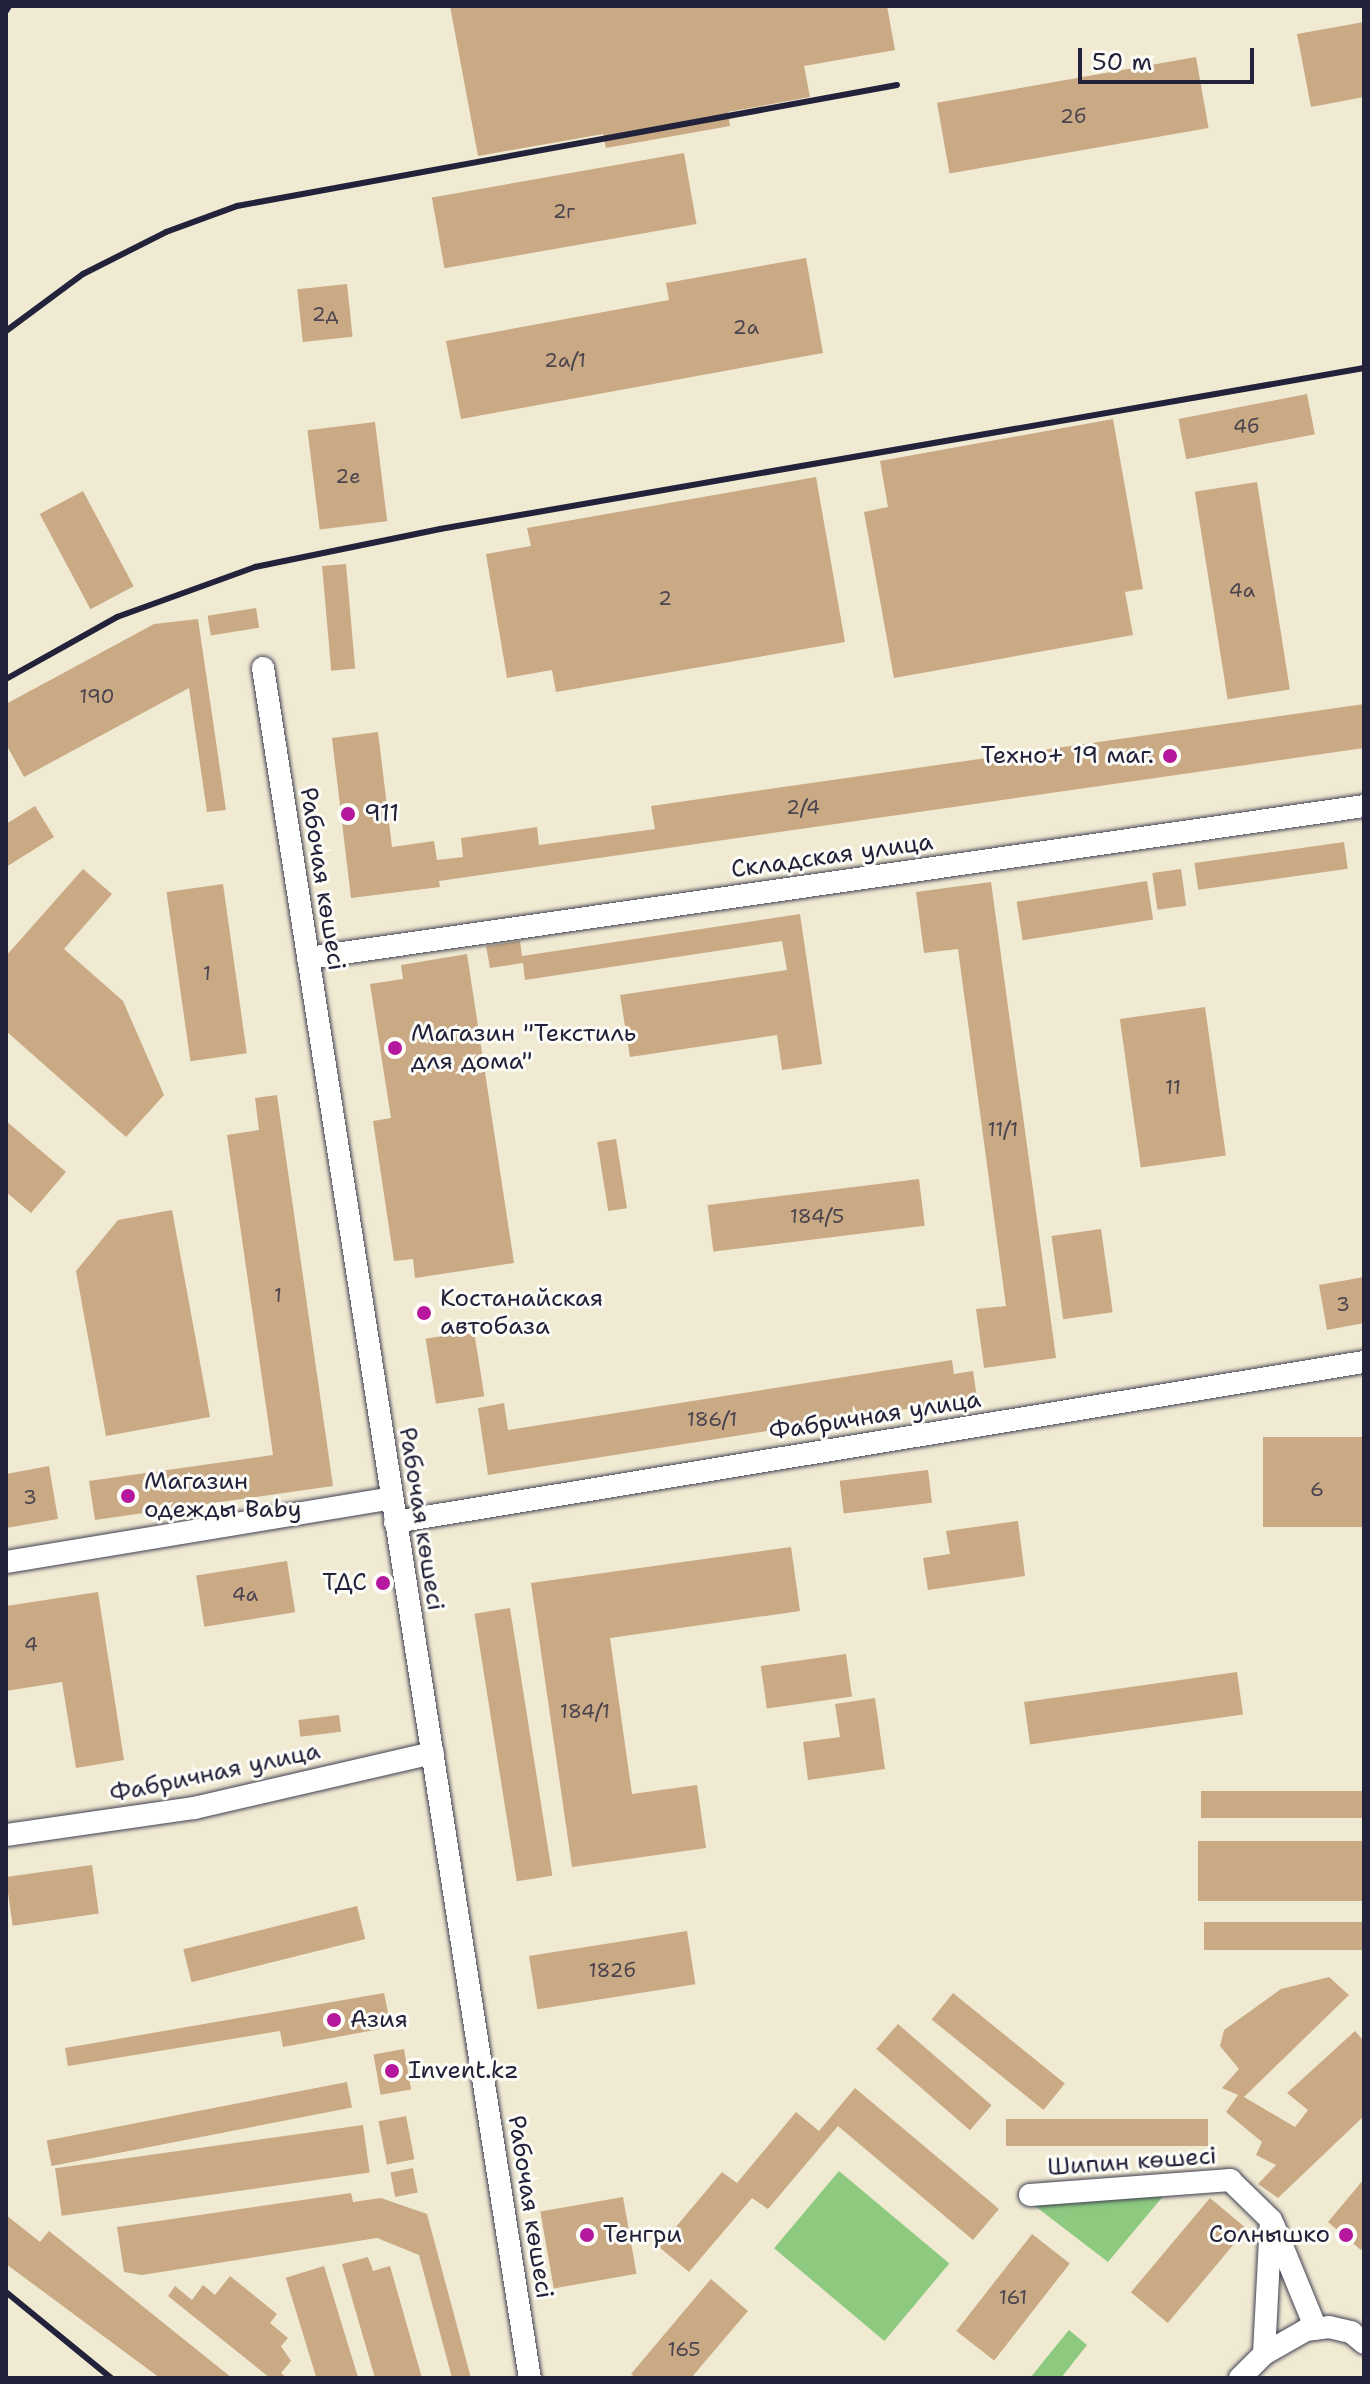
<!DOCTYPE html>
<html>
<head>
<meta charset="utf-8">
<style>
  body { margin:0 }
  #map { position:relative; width:1370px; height:2384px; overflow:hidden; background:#f1ead3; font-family:"Shantell Sans",sans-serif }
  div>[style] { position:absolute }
  .green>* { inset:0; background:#8dca80; transform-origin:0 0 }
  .building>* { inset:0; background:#c9aa85; transform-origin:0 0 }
  .roads { filter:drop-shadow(0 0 2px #414052) drop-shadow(0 0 2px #414052) }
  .street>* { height:22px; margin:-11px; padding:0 11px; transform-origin:11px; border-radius:11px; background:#fff }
  .rail>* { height:6px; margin:-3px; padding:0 3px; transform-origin:3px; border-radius:3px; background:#22223b }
  .dots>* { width:22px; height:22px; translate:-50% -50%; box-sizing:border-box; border:4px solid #fdfcf7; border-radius:50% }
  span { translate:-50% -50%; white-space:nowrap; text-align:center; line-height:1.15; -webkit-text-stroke:6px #fdfcf7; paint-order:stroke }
  .number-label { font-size:20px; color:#4c444e }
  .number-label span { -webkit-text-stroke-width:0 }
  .poi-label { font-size:24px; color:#22223b }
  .right { translate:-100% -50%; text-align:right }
  .left { translate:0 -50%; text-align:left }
  .street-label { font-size:24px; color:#22223b }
  .frame { position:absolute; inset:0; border:8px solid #22223b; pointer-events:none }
  .scale { position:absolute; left:1078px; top:48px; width:176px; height:36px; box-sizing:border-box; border:4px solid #22223b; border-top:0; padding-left:10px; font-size:24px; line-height:28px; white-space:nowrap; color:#22223b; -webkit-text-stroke:6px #fdfcf7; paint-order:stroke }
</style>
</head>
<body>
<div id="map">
  <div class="green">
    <i style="left:839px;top:2171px;width:144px;height:101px;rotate:40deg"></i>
    <i style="clip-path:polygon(1165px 2194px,1108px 2262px,1031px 2203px)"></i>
    <i style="clip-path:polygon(1069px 2330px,1087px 2345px,1061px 2378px,1030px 2378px)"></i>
  </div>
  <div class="building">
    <i style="clip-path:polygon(450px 6px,887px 6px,895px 50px,804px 66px,810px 97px,728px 112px,730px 126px,606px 148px,603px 134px,478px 156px)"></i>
    <i style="clip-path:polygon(1364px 22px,1364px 97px,1311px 107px,1297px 34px)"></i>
    <i style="left:1196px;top:57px;width:72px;height:263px;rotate:80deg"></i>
    <i style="left:684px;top:153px;width:72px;height:256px;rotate:80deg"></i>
    <i style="clip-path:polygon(806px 258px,823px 353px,461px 419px,446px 341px,669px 300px,666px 283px)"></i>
    <i style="left:347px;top:284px;width:53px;height:50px;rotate:84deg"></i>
    <i style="left:1307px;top:394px;width:41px;height:131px;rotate:79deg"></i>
    <i style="clip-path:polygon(1113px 419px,1143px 589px,1125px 592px,1133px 635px,894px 678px,864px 512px,888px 507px,880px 461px)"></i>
    <i style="left:375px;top:422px;width:100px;height:68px;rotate:83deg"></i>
    <i style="clip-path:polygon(816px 477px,845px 642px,556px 692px,552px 670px,507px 678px,486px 554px,531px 546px,527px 528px)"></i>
    <i style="left:1257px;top:482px;width:210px;height:63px;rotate:81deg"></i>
    <i style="left:83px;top:491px;width:108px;height:49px;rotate:62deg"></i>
    <i style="left:346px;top:564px;width:105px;height:24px;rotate:85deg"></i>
    <i style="left:256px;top:608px;width:20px;height:49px;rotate:81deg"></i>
    <i style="clip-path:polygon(198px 619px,226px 810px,207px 812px,189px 688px,24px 777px,6px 744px,6px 704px,154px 624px)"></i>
    <i style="clip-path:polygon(1364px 704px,1364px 748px,439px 881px,440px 887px,351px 898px,332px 738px,378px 732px,392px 847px,434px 841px,437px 860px,463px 857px,461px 838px,537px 827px,539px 845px,655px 829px,651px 806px)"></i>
    <i style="clip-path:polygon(35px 806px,54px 837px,6px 867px,6px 824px)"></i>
    <i style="left:1344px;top:842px;width:27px;height:151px;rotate:82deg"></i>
    <i style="clip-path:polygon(83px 869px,112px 894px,64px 949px,123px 1001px,164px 1095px,126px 1137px,6px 1031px,6px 956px)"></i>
    <i style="left:1181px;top:869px;width:37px;height:29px;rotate:82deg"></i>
    <i style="left:1147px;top:881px;width:39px;height:132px;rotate:81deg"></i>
    <i style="clip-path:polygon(991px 882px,1056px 1358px,984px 1368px,976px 1309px,1006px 1306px,958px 949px,924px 953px,916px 892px)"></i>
    <i style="left:223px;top:884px;width:171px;height:57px;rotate:82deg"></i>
    <i style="clip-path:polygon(800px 914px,822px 1064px,782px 1070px,777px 1035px,630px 1057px,620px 995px,787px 970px,782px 941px,525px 980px,523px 963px,490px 968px,486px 946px,520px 941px,522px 956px)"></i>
    <i style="clip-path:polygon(467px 954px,514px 1263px,415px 1278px,413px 1259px,394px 1261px,373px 1121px,391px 1118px,370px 984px,403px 979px,401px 965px)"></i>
    <i style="left:1205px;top:1007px;width:150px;height:86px;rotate:82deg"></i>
    <i style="clip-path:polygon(277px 1095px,333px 1486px,95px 1520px,89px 1481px,273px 1455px,227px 1135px,259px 1130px,255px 1098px)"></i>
    <i style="clip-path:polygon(6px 1121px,66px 1172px,31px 1213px,6px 1192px)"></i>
    <i style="left:616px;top:1139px;width:70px;height:19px;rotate:81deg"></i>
    <i style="left:919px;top:1179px;width:47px;height:213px;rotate:83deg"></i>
    <i style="clip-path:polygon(172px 1210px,210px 1417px,106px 1436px,76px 1271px,118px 1220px)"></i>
    <i style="left:1101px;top:1229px;width:84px;height:50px;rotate:82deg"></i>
    <i style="clip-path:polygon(1364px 1277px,1364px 1323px,1327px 1330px,1319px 1285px)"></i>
    <i style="left:474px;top:1331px;width:66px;height:49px;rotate:81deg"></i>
    <i style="clip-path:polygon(952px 1360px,954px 1374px,973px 1371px,977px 1398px,488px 1475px,478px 1408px,504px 1403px,508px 1430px)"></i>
    <i style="left:1364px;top:1437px;width:90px;height:101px;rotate:90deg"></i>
    <i style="clip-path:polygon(49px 1466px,58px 1519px,6px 1528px,6px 1474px)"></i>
    <i style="left:928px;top:1470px;width:33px;height:89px;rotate:83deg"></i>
    <i style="clip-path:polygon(1018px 1521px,1025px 1576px,928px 1590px,923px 1558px,950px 1554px,946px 1531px)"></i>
    <i style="clip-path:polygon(791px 1547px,800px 1611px,610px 1638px,632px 1794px,697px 1785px,706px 1848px,572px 1867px,531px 1583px)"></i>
    <i style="left:287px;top:1561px;width:52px;height:92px;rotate:81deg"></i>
    <i style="clip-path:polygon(98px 1592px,124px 1760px,76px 1768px,62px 1682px,6px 1691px,6px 1606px)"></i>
    <i style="left:510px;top:1608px;width:271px;height:36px;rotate:81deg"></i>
    <i style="left:846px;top:1654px;width:43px;height:86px;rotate:82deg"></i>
    <i style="left:1237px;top:1672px;width:43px;height:215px;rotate:82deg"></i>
    <i style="clip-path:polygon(875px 1698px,885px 1769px,808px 1780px,803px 1742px,840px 1737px,835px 1704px)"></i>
    <i style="left:339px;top:1715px;width:17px;height:41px;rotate:83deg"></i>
    <i style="left:1364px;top:1791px;width:27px;height:163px;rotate:90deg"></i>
    <i style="left:1364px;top:1841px;width:60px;height:166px;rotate:90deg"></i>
    <i style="left:92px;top:1865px;width:49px;height:87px;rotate:82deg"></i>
    <i style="left:357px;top:1906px;width:34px;height:179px;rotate:76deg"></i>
    <i style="left:1364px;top:1922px;width:28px;height:160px;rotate:90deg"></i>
    <i style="left:687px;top:1931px;width:54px;height:160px;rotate:81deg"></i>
    <i style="clip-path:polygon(1329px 1977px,1349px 1995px,1244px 2097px,1295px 2127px,1308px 2110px,1287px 2093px,1355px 2031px,1364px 2041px,1364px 2116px,1278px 2198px,1258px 2184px,1276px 2165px,1256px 2155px,1262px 2142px,1226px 2112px,1238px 2095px,1222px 2088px,1239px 2069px,1220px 2046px,1224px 2030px,1281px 1989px)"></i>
    <i style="clip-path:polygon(384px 1993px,391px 2027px,283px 2047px,280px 2031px,68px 2066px,65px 2048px)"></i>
    <i style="left:953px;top:1993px;width:144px;height:34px;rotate:39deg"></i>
    <i style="left:898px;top:2024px;width:124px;height:33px;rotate:41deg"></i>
    <i style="left:404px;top:2049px;width:41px;height:31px;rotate:80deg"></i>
    <i style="left:347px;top:2082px;width:26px;height:306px;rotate:79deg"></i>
    <i style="clip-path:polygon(855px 2088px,999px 2209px,973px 2240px,838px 2126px,768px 2209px,752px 2198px,689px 2272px,659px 2247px,722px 2172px,737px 2183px,796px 2112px,819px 2131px)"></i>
    <i style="left:406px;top:2116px;width:44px;height:28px;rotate:79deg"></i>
    <i style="left:1006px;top:2119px;width:202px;height:27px"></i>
    <i style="left:363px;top:2125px;width:48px;height:311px;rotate:82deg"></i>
    <i style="left:413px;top:2168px;width:25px;height:23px;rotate:79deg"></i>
    <i style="clip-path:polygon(1364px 2179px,1364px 2246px,1361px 2250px,1328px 2222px)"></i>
    <i style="clip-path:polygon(351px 2193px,353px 2202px,381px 2198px,427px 2214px,471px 2378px,452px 2378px,419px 2255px,377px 2238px,142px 2275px,124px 2272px,117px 2227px)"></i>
    <i style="left:623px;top:2197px;width:78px;height:84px;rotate:80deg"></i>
    <i style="left:1210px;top:2198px;width:48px;height:123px;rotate:40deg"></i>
    <i style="clip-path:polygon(6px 2215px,40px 2242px,49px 2231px,232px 2378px,160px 2378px,6px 2264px)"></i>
    <i style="left:1032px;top:2234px;width:48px;height:123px;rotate:38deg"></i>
    <i style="clip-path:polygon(368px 2257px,373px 2271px,390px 2266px,422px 2378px,375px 2378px,342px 2264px)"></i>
    <i style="left:324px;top:2266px;width:117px;height:40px;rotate:73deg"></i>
    <i style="clip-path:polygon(230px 2276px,277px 2314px,270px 2323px,288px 2338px,281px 2346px,291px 2361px,281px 2373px,287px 2378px,270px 2378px,168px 2296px,175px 2286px,192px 2300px,203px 2285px,215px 2295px)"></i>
    <i style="clip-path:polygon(711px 2279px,748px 2311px,691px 2378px,636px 2378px,631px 2374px)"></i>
  </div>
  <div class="roads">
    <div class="street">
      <i style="left:263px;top:668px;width:1731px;rotate:81.13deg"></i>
      <i style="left:308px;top:958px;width:1067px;rotate:-8.19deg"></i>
      <i style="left:395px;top:1522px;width:982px;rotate:-9.38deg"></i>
      <i style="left:6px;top:1562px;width:391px;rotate:-9.4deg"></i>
      <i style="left:6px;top:1835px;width:190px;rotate:-8.2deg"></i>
      <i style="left:194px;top:1808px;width:245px;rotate:-13deg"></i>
      <i style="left:1030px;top:2195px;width:201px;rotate:-4.3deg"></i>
      <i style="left:1230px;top:2180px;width:57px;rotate:44.3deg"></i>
      <i style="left:1271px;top:2220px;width:134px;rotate:93deg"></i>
      <i style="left:1273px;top:2224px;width:113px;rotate:67.7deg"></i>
      <i style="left:1240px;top:2378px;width:34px;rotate:-45deg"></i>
      <i style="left:1264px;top:2354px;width:48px;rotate:-29.7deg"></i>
      <i style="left:1306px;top:2330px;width:23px;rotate:-7deg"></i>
      <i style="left:1329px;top:2327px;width:23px;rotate:13deg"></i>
      <i style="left:1351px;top:2332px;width:17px;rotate:40deg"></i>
    </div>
  </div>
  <div class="rail">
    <i style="left:6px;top:11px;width:6px;rotate:-59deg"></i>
    <i style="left:6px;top:331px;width:96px;rotate:-36.5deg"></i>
    <i style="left:83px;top:274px;width:93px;rotate:-26.8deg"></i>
    <i style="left:166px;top:232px;width:76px;rotate:-20.1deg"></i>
    <i style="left:237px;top:206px;width:671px;rotate:-10.39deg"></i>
    <i style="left:6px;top:679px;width:127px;rotate:-29.2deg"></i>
    <i style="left:117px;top:617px;width:147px;rotate:-19.9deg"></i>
    <i style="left:255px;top:567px;width:189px;rotate:-11.6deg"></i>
    <i style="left:440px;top:529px;width:938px;rotate:-9.88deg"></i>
    <i style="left:6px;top:2292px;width:136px;rotate:39.3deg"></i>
  </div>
  <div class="dots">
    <i style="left:1170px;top:756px;background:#b5179e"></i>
    <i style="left:348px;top:814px;background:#b5179e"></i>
    <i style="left:395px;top:1048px;background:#b5179e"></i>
    <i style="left:424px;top:1313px;background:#b5179e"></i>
    <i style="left:128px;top:1496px;background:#b5179e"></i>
    <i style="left:383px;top:1583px;background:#b5179e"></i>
    <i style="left:334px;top:2020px;background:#b5179e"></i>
    <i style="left:392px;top:2071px;background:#b5179e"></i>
    <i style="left:587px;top:2235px;background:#b5179e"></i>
    <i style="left:1346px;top:2235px;background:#b5179e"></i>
  </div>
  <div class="number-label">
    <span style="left:1073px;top:116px">2б</span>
    <span style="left:564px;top:211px">2г</span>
    <span style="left:325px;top:314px">2д</span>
    <span style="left:746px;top:327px">2а</span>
    <span style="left:565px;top:360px">2а/1</span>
    <span style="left:1246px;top:426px">4б</span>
    <span style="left:348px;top:476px">2е</span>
    <span style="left:1242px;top:590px">4а</span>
    <span style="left:665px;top:598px">2</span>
    <span style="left:97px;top:696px">190</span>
    <span style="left:803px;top:807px">2/4</span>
    <span style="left:207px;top:973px">1</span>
    <span style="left:1173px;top:1087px">11</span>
    <span style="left:1003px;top:1129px">11/1</span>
    <span style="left:817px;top:1216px">184/5</span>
    <span style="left:278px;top:1295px">1</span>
    <span style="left:1343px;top:1304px">3</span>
    <span style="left:712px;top:1419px">186/1</span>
    <span style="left:1317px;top:1489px">6</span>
    <span style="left:30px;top:1497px">3</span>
    <span style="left:245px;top:1594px">4а</span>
    <span style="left:31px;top:1644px">4</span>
    <span style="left:585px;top:1711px">184/1</span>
    <span style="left:612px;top:1970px">182б</span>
    <span style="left:1013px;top:2297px">161</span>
    <span style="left:684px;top:2349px">165</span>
  </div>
  <div class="poi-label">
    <span class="right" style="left:1154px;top:756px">Техно+ 19 маг.</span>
    <span class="left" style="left:364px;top:814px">911</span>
    <span class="left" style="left:411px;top:1048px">Магазин "Текстиль<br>для дома"</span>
    <span class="left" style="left:440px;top:1313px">Костанайская<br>автобаза</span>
    <span class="left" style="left:144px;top:1496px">Магазин<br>одежды Baby</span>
    <span class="right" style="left:367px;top:1583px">ТДС</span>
    <span class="left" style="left:350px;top:2020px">Азия</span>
    <span class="left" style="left:408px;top:2071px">Invent.kz</span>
    <span class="left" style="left:603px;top:2235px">Тенгри</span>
    <span class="right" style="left:1330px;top:2235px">Солнышко</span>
  </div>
  <div class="street-label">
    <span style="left:832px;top:856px;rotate:-8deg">Складская улица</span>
    <span style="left:322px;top:879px;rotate:81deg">Рабочая көшесі</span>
    <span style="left:875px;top:1416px;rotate:-9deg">Фабричная улица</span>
    <span style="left:421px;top:1519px;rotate:81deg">Рабочая көшесі</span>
    <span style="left:215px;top:1773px;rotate:-12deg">Фабричная улица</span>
    <span style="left:1132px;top:2162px;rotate:-4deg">Шипин көшесі</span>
    <span style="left:530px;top:2207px;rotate:81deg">Рабочая көшесі</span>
  </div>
  <div class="frame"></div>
  <div class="scale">50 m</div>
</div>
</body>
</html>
